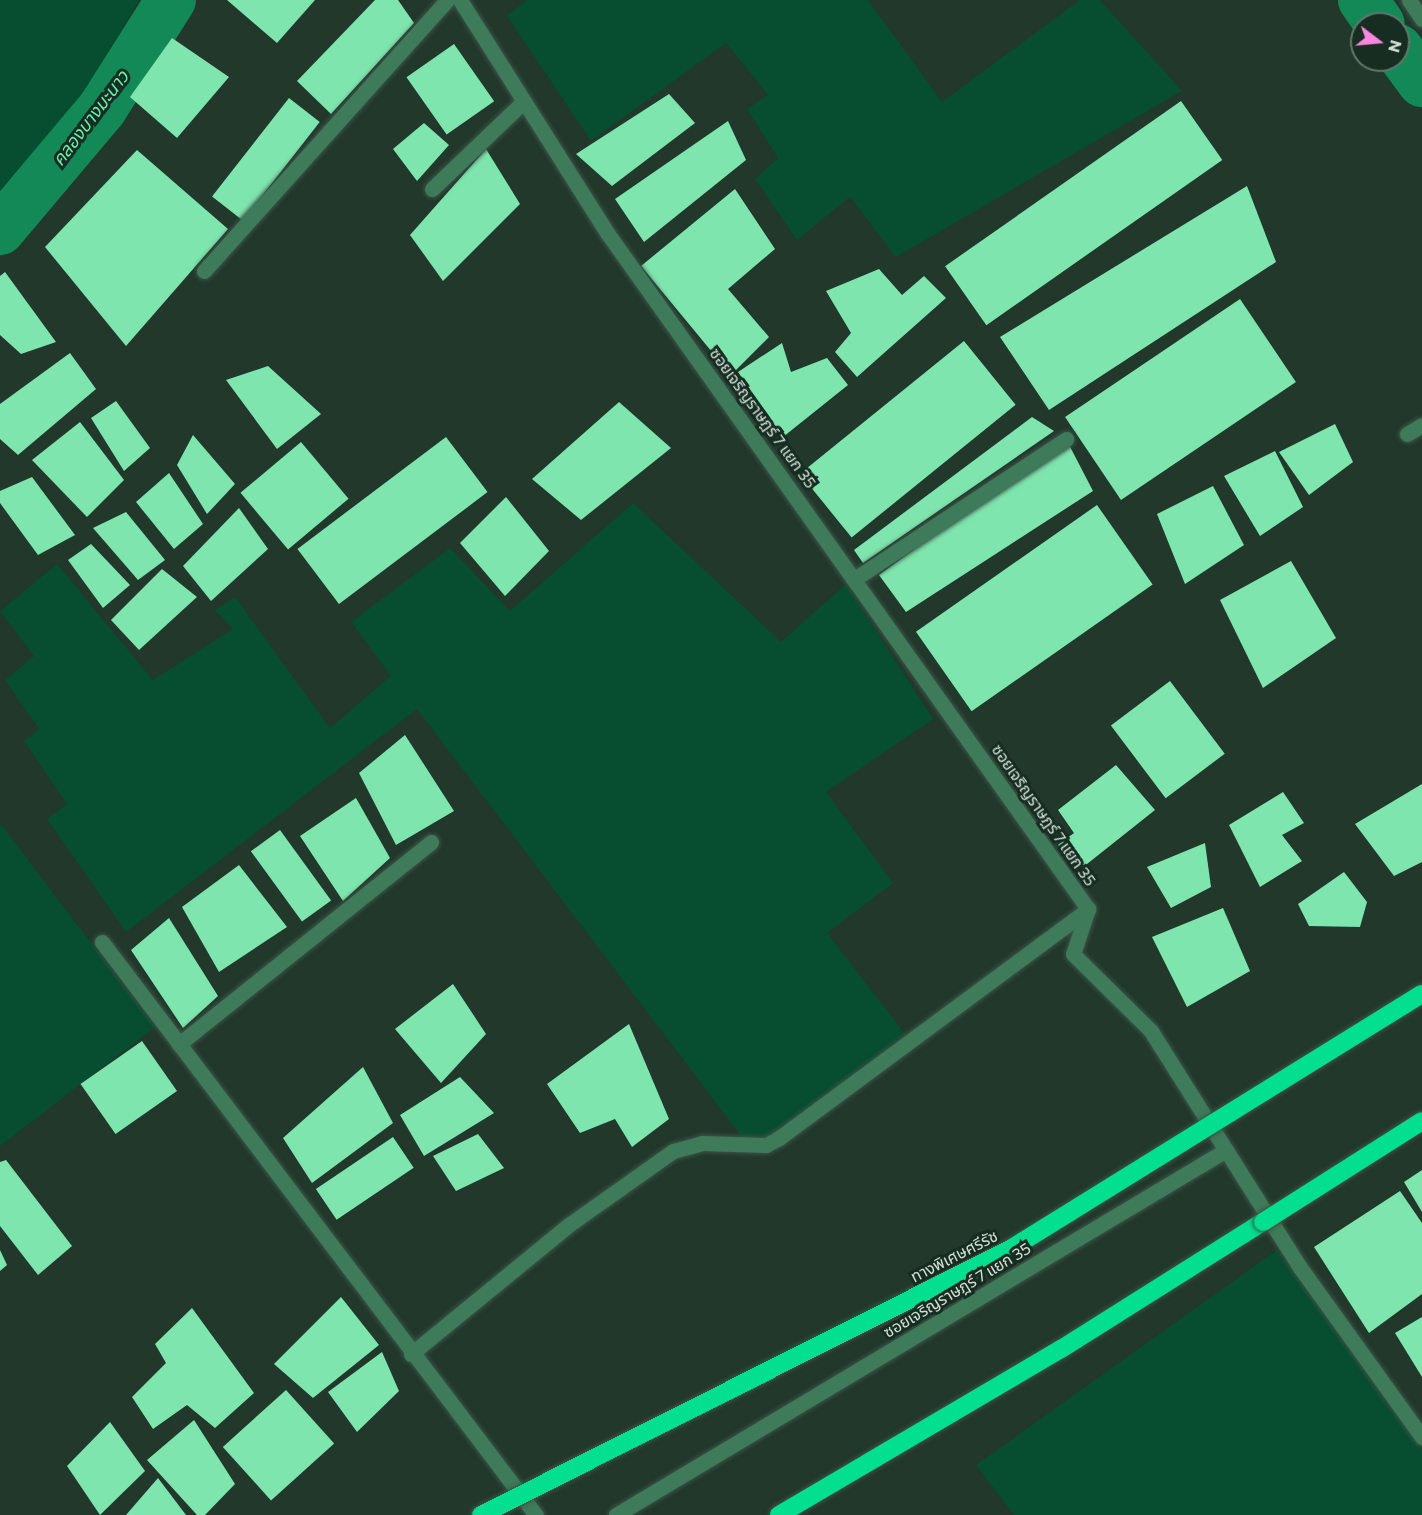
<!DOCTYPE html>
<html>
<head>
<meta charset="utf-8">
<style>
  body { margin:0 }
  #map { position:relative; width:1422px; height:1515px; overflow:hidden; background:#21382b; font-family:Commissioner,"Noto Sans Thai",sans-serif }
  div>[style] { position:absolute }
  .green>* { inset:0; background:#074d2f }
  .canal>* { height:50px; margin:-25px; padding:0 25px; transform-origin:25px; border-radius:25px; background:#148958 }
  .building>* { inset:0; background:#7fe5ae; transform-origin:0 0 }
  .roads { filter:drop-shadow(0 0 2px #3d5347) drop-shadow(0 0 2px #3d5347) }
  .minor>* { height:15px; margin:-7.5px; padding:0 7.5px; transform-origin:7.5px; border-radius:7.5px; background:#3e7b5a }
  .highway>* { height:18px; margin:-9px; padding:0 9px; transform-origin:9px; border-radius:9px; background:#02df8e }
  .bridges { filter:drop-shadow(0 0 2px #3d5347) drop-shadow(0 0 2px #3d5347) }
  .highway-bridge>* { height:18px; margin:-9px; padding:0 9px; transform-origin:9px; border-radius:9px; background:#02df8e }
  span { translate:-50% -50%; white-space:nowrap; text-align:center; line-height:1.15; -webkit-text-stroke:6px #172d21; paint-order:stroke }
  .street-label { font-size:16px; color:#d3e0d7 }
  .water-label { font-size:18px; color:#69f0ac; font-style:italic }
  .north { position:absolute; left:1350px; top:12px; width:60px; height:60px; box-sizing:border-box; background:#172d21; border:2px solid #62756a; border-radius:50%; rotate:106deg; font-size:16px; font-weight:700; line-height:24px; text-align:center; color:#d3e0d7 }
  .north::after { content:''; display:block; margin:auto; width:21px; height:27px; background:#ff85de; clip-path:polygon(50% 0,100% 100%,50% 72%,0 100%) }
</style>
</head>
<body>
<div id="map">
  <div class="green">
    <i style="clip-path:polygon(0 0,139px 0,77px 109px,0 203px)"></i>
    <i style="clip-path:polygon(527px 0,868px 0,942px 102px,1080px 0,1100px 0,1182px 91px,896px 257px,850px 197px,797px 240px,755px 179px,778px 158px,747px 109px,768px 95px,726px 43px,591px 141px,507px 16px)"></i>
    <i style="clip-path:polygon(633px 503px,781px 642px,846px 584px,933px 719px,826px 792px,893px 883px,827px 933px,905px 1034px,755px 1154px,417px 709px,126px 932px,47px 819px,67px 804px,24px 741px,39px 729px,5px 680px,34px 656px,0 611px,57px 564px,153px 680px,233px 629px,215px 610px,235px 597px,330px 728px,391px 676px,351px 622px,450px 548px,510px 611px)"></i>
    <i style="clip-path:polygon(0 823px,155px 1027px,0 1146px)"></i>
    <i style="clip-path:polygon(1277px 1250px,1422px 1450px,1422px 1515px,1014px 1515px,976px 1465px)"></i>
  </div>
  <div class="canal">
    <i style="left:1363px;top:0;width:29px;rotate:55deg"></i>
    <i style="left:1398px;top:49px;width:41px;rotate:54deg"></i>
    <i style="left:0;top:230px;width:158px;rotate:-49.9deg"></i>
    <i style="left:102px;top:109px;width:129px;rotate:-57.7deg"></i>
  </div>
  <div class="building">
    <i style="clip-path:polygon(227px 0,315px 0,277px 43px)"></i>
    <i style="clip-path:polygon(375px 0,398px 0,414px 23px,331px 114px,297px 81px)"></i>
    <i style="clip-path:polygon(172px 38px,229px 77px,177px 138px,130px 97px)"></i>
    <i style="left:454px;top:44px;width:70px;height:58px;rotate:55deg"></i>
    <i style="clip-path:polygon(669px 94px,695px 123px,612px 186px,576px 154px)"></i>
    <i style="left:289px;top:98px;width:39px;height:125px;rotate:38deg"></i>
    <i style="left:1181px;top:101px;width:72px;height:288px;rotate:55deg"></i>
    <i style="clip-path:polygon(728px 121px,746px 160px,644px 242px,615px 199px)"></i>
    <i style="clip-path:polygon(424px 123px,449px 145px,417px 181px,393px 149px)"></i>
    <i style="clip-path:polygon(486px 149px,520px 204px,443px 281px,410px 235px)"></i>
    <i style="clip-path:polygon(137px 150px,228px 229px,126px 346px,45px 247px)"></i>
    <i style="clip-path:polygon(1247px 186px,1276px 262px,1049px 410px,1000px 337px)"></i>
    <i style="clip-path:polygon(735px 189px,775px 249px,728px 289px,769px 337px,731px 375px,641px 266px)"></i>
    <i style="clip-path:polygon(879px 269px,902px 295px,924px 276px,946px 298px,857px 377px,835px 352px,851px 333px,826px 291px)"></i>
    <i style="clip-path:polygon(5px 272px,56px 342px,21px 354px,0 335px,0 276px)"></i>
    <i style="left:1240px;top:299px;width:100px;height:211px;rotate:56deg"></i>
    <i style="left:964px;top:341px;width:82px;height:211px;rotate:51deg"></i>
    <i style="clip-path:polygon(782px 343px,791px 372px,827px 358px,848px 385px,783px 437px,738px 372px)"></i>
    <i style="clip-path:polygon(70px 353px,96px 389px,18px 455px,0 439px,0 404px)"></i>
    <i style="clip-path:polygon(268px 366px,321px 414px,277px 449px,226px 380px)"></i>
    <i style="clip-path:polygon(116px 401px,150px 448px,124px 471px,91px 418px)"></i>
    <i style="clip-path:polygon(619px 402px,671px 448px,581px 520px,532px 479px)"></i>
    <i style="clip-path:polygon(1032px 417px,1054px 431px,863px 563px,854px 550px)"></i>
    <i style="clip-path:polygon(80px 422px,124px 480px,87px 517px,32px 460px)"></i>
    <i style="clip-path:polygon(1335px 424px,1353px 462px,1309px 495px,1279px 452px)"></i>
    <i style="clip-path:polygon(193px 435px,235px 484px,207px 514px,177px 465px)"></i>
    <i style="left:446px;top:437px;width:69px;height:186px;rotate:53deg"></i>
    <i style="clip-path:polygon(1066px 439px,1093px 491px,906px 612px,879px 575px)"></i>
    <i style="left:301px;top:442px;width:74px;height:79px;rotate:50deg"></i>
    <i style="clip-path:polygon(1275px 451px,1303px 507px,1260px 536px,1224px 476px)"></i>
    <i style="clip-path:polygon(169px 473px,203px 524px,174px 549px,136px 502px)"></i>
    <i style="clip-path:polygon(32px 477px,75px 535px,38px 555px,0 503px,0 491px)"></i>
    <i style="clip-path:polygon(1213px 486px,1244px 545px,1185px 584px,1157px 514px)"></i>
    <i style="clip-path:polygon(506px 497px,549px 551px,505px 596px,460px 543px)"></i>
    <i style="left:1097px;top:505px;width:97px;height:221px;rotate:55deg"></i>
    <i style="clip-path:polygon(239px 508px,268px 549px,211px 601px,183px 566px)"></i>
    <i style="clip-path:polygon(126px 512px,165px 560px,138px 580px,93px 528px)"></i>
    <i style="clip-path:polygon(91px 544px,130px 585px,103px 608px,68px 560px)"></i>
    <i style="clip-path:polygon(1291px 561px,1336px 638px,1263px 688px,1220px 600px)"></i>
    <i style="clip-path:polygon(162px 569px,197px 597px,139px 650px,111px 620px)"></i>
    <i style="left:1170px;top:681px;width:91px;height:74px;rotate:53deg"></i>
    <i style="clip-path:polygon(405px 735px,454px 811px,396px 845px,359px 773px)"></i>
    <i style="clip-path:polygon(1116px 765px,1155px 810px,1082px 868px,1058px 845px,1074px 833px,1058px 810px)"></i>
    <i style="clip-path:polygon(1422px 784px,1422px 862px,1394px 876px,1355px 824px)"></i>
    <i style="clip-path:polygon(1283px 792px,1304px 823px,1282px 835px,1302px 861px,1260px 887px,1229px 825px)"></i>
    <i style="clip-path:polygon(356px 798px,390px 858px,343px 901px,300px 836px)"></i>
    <i style="left:280px;top:830px;width:87px;height:36px;rotate:54deg"></i>
    <i style="clip-path:polygon(1205px 843px,1211px 887px,1171px 908px,1147px 867px)"></i>
    <i style="clip-path:polygon(239px 865px,287px 927px,219px 972px,182px 907px)"></i>
    <i style="clip-path:polygon(1344px 872px,1367px 902px,1360px 927px,1309px 926px,1298px 904px)"></i>
    <i style="clip-path:polygon(1223px 908px,1250px 971px,1187px 1007px,1152px 937px)"></i>
    <i style="clip-path:polygon(169px 918px,218px 996px,183px 1028px,131px 950px)"></i>
    <i style="clip-path:polygon(453px 984px,486px 1034px,441px 1083px,395px 1029px)"></i>
    <i style="clip-path:polygon(629px 1024px,669px 1119px,632px 1147px,615px 1119px,580px 1133px,547px 1084px)"></i>
    <i style="left:142px;top:1041px;width:61px;height:75px;rotate:55deg"></i>
    <i style="clip-path:polygon(363px 1067px,393px 1123px,312px 1183px,283px 1138px)"></i>
    <i style="clip-path:polygon(460px 1077px,494px 1113px,424px 1156px,400px 1115px)"></i>
    <i style="clip-path:polygon(478px 1134px,504px 1168px,456px 1191px,433px 1156px)"></i>
    <i style="left:393px;top:1137px;width:37px;height:93px;rotate:56deg"></i>
    <i style="clip-path:polygon(6px 1160px,72px 1246px,38px 1275px,0 1226px,0 1162px)"></i>
    <i style="clip-path:polygon(1422px 1170px,1422px 1212px,1404px 1182px)"></i>
    <i style="clip-path:polygon(1400px 1191px,1422px 1223px,1422px 1294px,1369px 1333px,1314px 1247px)"></i>
    <i style="clip-path:polygon(0 1250px,7px 1265px,0 1271px)"></i>
    <i style="clip-path:polygon(341px 1297px,379px 1345px,313px 1398px,274px 1364px)"></i>
    <i style="clip-path:polygon(192px 1308px,254px 1393px,215px 1428px,187px 1405px,153px 1429px,132px 1397px,166px 1363px,155px 1344px)"></i>
    <i style="clip-path:polygon(1422px 1317px,1422px 1377px,1395px 1333px)"></i>
    <i style="clip-path:polygon(382px 1352px,399px 1391px,357px 1432px,328px 1392px)"></i>
    <i style="left:286px;top:1390px;width:72px;height:85px;rotate:48deg"></i>
    <i style="clip-path:polygon(194px 1420px,235px 1484px,205px 1515px,197px 1515px,147px 1460px)"></i>
    <i style="clip-path:polygon(110px 1422px,145px 1471px,100px 1515px,67px 1466px)"></i>
    <i style="clip-path:polygon(158px 1478px,186px 1515px,126px 1515px)"></i>
  </div>
  <div class="roads">
    <div class="minor">
      <i style="left:460px;top:0;width:277px;rotate:57.7deg"></i>
      <i style="left:608px;top:234px;width:828px;rotate:54.58deg"></i>
      <i style="left:1088px;top:909px;width:47px;rotate:108.4deg"></i>
      <i style="left:1073px;top:954px;width:110px;rotate:44.6deg"></i>
      <i style="left:1151px;top:1031px;width:141px;rotate:57.8deg"></i>
      <i style="left:1226px;top:1150px;width:711px;rotate:149.11deg"></i>
      <i style="left:1409px;top:0;width:23px;rotate:56deg"></i>
      <i style="left:432px;top:189px;width:127px;rotate:-43.7deg"></i>
      <i style="left:204px;top:271px;width:364px;rotate:-48.1deg"></i>
      <i style="left:1407px;top:434px;width:17px;rotate:-31deg"></i>
      <i style="left:856px;top:578px;width:252px;rotate:-33.5deg"></i>
      <i style="left:102px;top:942px;width:719px;rotate:52.86deg"></i>
      <i style="left:179px;top:1044px;width:323px;rotate:-38.7deg"></i>
      <i style="left:1226px;top:1150px;width:137px;rotate:57.8deg"></i>
      <i style="left:1299px;top:1266px;width:211px;rotate:54.3deg"></i>
      <i style="left:411px;top:1354px;width:205px;rotate:-39.3deg"></i>
      <i style="left:570px;top:1224px;width:126px;rotate:-35.3deg"></i>
      <i style="left:673px;top:1151px;width:30px;rotate:-15deg"></i>
      <i style="left:702px;top:1143px;width:64px;rotate:1.8deg"></i>
      <i style="left:766px;top:1145px;width:15px;rotate:-28deg"></i>
      <i style="left:779px;top:1138px;width:385px;rotate:-36.5deg"></i>
    </div>
    <div class="highway">
      <i style="left:779px;top:1515px;width:327px;rotate:-30.5deg"></i>
      <i style="left:1061px;top:1349px;width:239px;rotate:-32.2deg"></i>
    </div>
  </div>
  <div class="bridges">
    <div class="highway-bridge">
      <i style="left:1263px;top:1222px;width:188px;rotate:-32.4deg"></i>
      <i style="left:481px;top:1515px;width:594px;rotate:-26.69deg"></i>
      <i style="left:1012px;top:1248px;width:482px;rotate:-31.8deg"></i>
    </div>
  </div>
  <div class="street-label">
    <span style="left:763px;top:418px;rotate:54deg">ซอยเจริญราษฎร์ 7 แยก 35</span>
    <span style="left:1044px;top:815px;rotate:55deg">ซอยเจริญราษฎร์ 7 แยก 35</span>
    <span style="left:954px;top:1256px;rotate:-27deg">ทางพิเศษศรีรัช</span>
    <span style="left:957px;top:1290px;rotate:-31deg">ซอยเจริญราษฎร์ 7 แยก 35</span>
  </div>
  <div class="water-label">
    <span style="left:90px;top:118px;rotate:-53deg">คลองบางมะนาว</span>
  </div>
  <div class="north">N</div>
</div>
</body>
</html>
